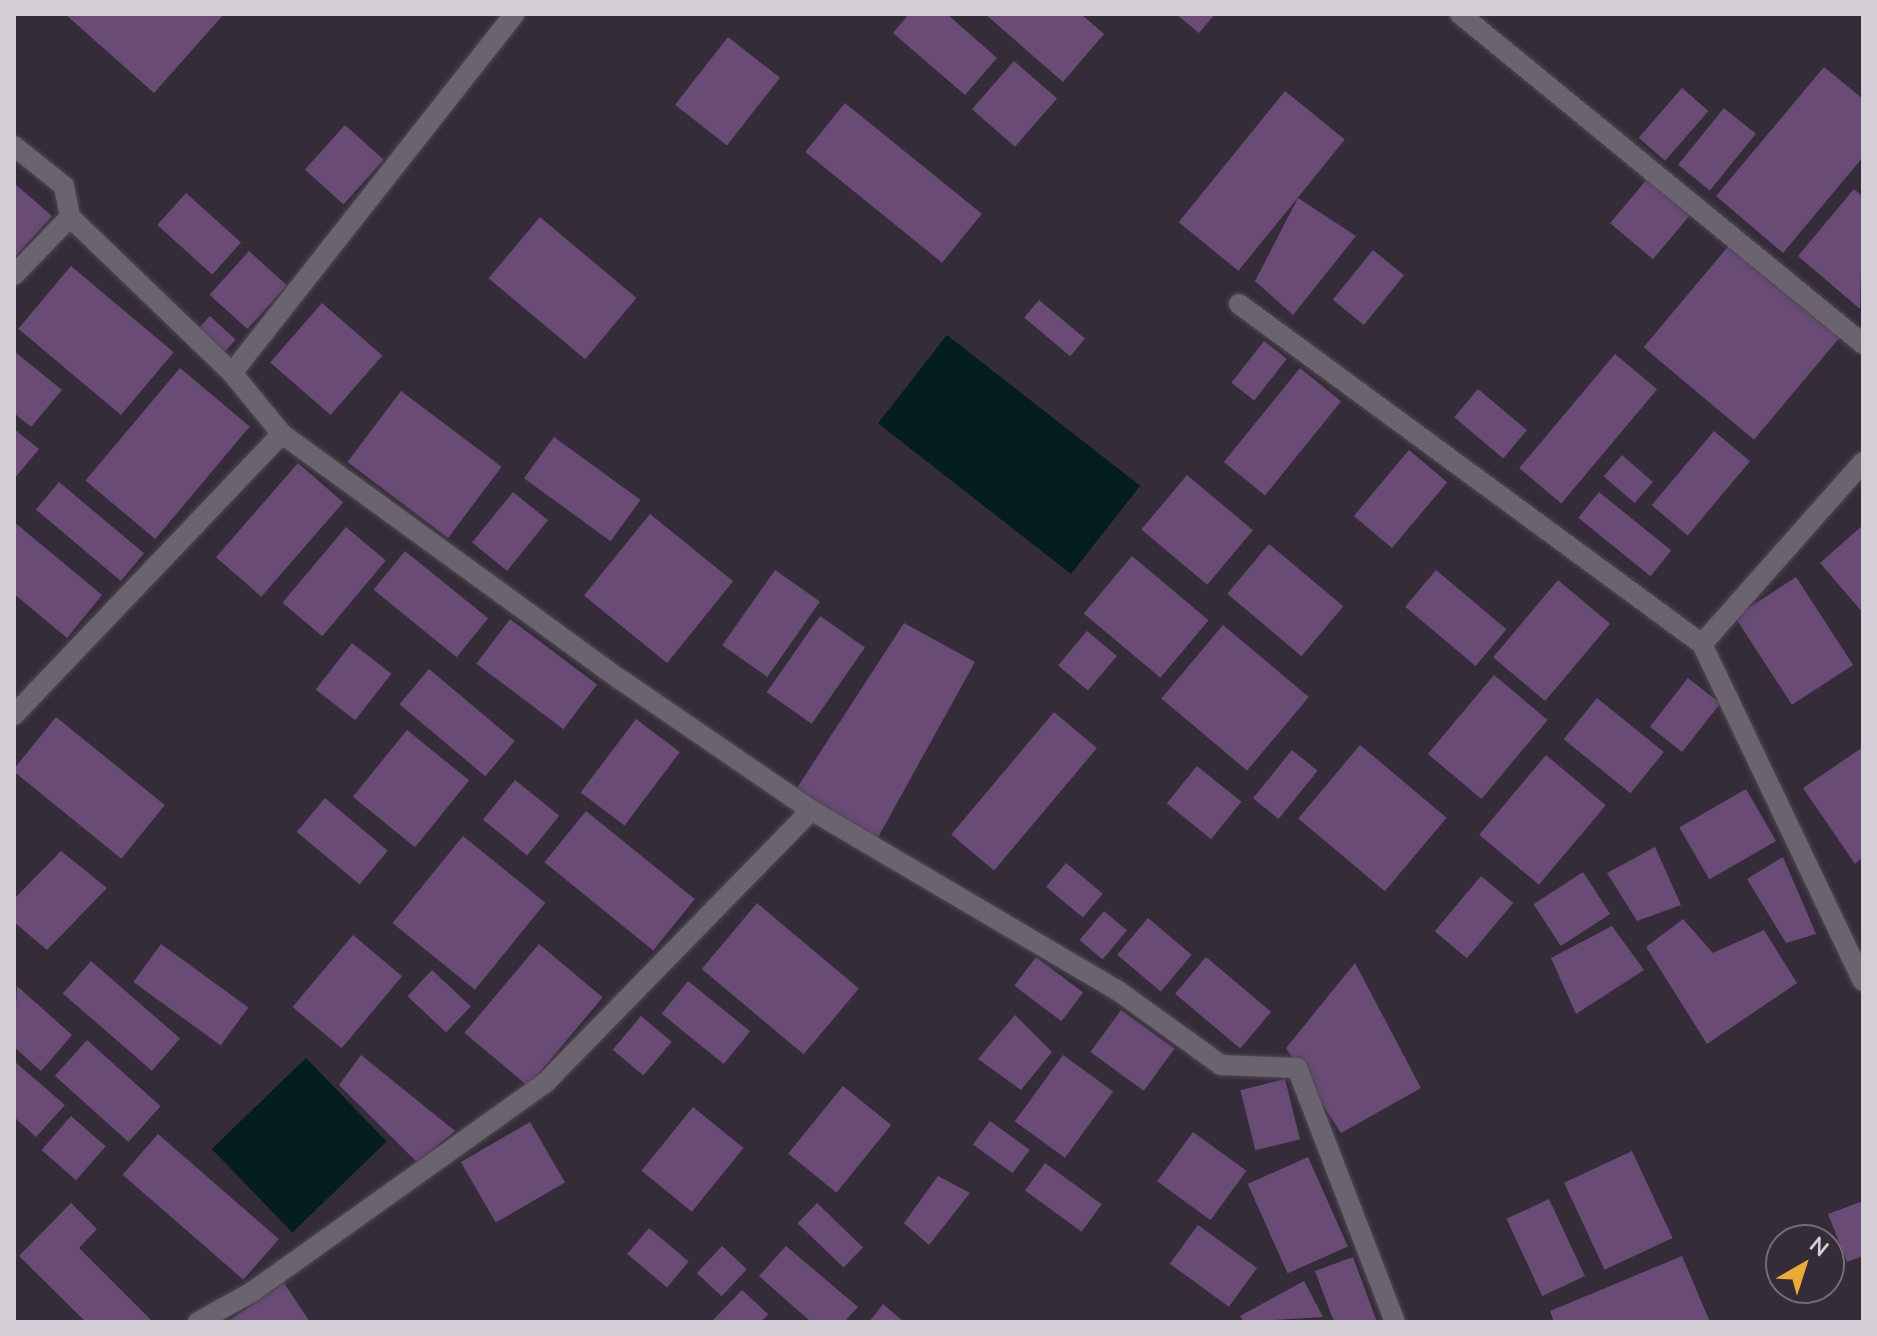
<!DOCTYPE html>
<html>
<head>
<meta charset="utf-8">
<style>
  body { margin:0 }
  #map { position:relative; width:1877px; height:1336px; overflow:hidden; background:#342c38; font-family:"Nunito Sans",sans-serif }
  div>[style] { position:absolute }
  .water>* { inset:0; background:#041d1d; transform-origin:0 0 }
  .building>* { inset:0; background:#694b76; transform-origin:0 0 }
  .roads { filter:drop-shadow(0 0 2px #504853) drop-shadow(0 0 2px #504853) }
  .minor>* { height:20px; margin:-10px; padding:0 10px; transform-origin:10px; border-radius:10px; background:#6c6371 }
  span { translate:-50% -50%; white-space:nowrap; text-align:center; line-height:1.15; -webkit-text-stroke:7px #342c38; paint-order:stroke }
  .frame { position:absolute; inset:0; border:16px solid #d4cfd7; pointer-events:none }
  .north { position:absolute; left:1765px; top:1224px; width:80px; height:80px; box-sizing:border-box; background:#342c38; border:2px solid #746d78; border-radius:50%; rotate:39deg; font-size:22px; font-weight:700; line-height:32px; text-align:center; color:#d4cfd7 }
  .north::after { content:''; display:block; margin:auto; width:28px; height:36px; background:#eaaa38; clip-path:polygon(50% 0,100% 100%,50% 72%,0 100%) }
</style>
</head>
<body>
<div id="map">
  <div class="water">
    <i style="left:947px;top:335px;width:245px;height:112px;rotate:38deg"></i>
    <i style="left:306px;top:1058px;width:116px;height:131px;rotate:46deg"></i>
  </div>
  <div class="building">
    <i style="clip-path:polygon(65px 14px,224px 14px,154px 93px)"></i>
    <i style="clip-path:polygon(909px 14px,947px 14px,997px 58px,965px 95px,893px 33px)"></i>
    <i style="clip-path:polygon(985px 14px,1081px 14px,1104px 34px,1063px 82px)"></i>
    <i style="clip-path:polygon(1176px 14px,1215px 14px,1199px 33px)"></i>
    <i style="left:728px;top:37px;width:66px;height:86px;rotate:38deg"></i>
    <i style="left:1014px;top:61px;width:57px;height:64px;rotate:41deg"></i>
    <i style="clip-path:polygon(1824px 67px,1863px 99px,1863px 157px,1783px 253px,1716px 196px)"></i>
    <i style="left:1682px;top:88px;width:35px;height:66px;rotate:41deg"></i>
    <i style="left:1285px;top:91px;width:77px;height:169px;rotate:39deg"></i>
    <i style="left:845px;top:103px;width:176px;height:63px;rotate:39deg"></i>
    <i style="left:1724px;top:108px;width:41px;height:73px;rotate:39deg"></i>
    <i style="left:345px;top:125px;width:52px;height:60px;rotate:42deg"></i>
    <i style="left:1648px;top:178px;width:56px;height:59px;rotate:40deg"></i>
    <i style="clip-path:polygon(14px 183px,52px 216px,14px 258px)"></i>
    <i style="clip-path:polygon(1854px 189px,1863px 197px,1860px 309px,1798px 256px)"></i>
    <i style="left:186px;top:193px;width:74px;height:43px;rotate:42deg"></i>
    <i style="clip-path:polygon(1298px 198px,1356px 236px,1293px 315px,1255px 281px)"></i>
    <i style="left:540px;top:217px;width:126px;height:80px;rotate:40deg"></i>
    <i style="left:1731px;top:243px;width:144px;height:136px;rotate:40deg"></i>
    <i style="left:1373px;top:250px;width:40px;height:64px;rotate:39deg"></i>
    <i style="left:249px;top:251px;width:51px;height:59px;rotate:42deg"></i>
    <i style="left:71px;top:266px;width:134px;height:82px;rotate:40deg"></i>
    <i style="left:1039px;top:300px;width:60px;height:23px;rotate:40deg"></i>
    <i style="left:322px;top:303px;width:80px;height:79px;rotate:41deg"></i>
    <i style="left:210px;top:316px;width:35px;height:21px;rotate:43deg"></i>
    <i style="left:1264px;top:341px;width:29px;height:53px;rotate:38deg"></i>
    <i style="clip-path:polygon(14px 351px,62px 390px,31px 427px,14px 413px)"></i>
    <i style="left:1615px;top:354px;width:55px;height:149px;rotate:40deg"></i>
    <i style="left:180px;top:368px;width:91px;height:147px;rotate:40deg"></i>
    <i style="left:1300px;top:368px;width:53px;height:121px;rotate:39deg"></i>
    <i style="left:1478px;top:389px;width:64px;height:37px;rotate:40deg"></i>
    <i style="left:401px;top:391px;width:126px;height:89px;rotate:37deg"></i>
    <i style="clip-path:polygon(14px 429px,39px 449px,14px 479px)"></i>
    <i style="left:1714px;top:431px;width:47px;height:97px;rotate:40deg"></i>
    <i style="left:554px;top:437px;width:107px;height:51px;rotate:36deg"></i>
    <i style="left:1409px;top:450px;width:50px;height:86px;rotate:40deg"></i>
    <i style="left:1622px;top:455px;width:41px;height:28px;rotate:41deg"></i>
    <i style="left:298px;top:463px;width:60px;height:125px;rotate:41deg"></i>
    <i style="left:1187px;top:475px;width:86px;height:71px;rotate:40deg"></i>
    <i style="left:59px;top:482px;width:111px;height:36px;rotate:40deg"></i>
    <i style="left:513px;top:492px;width:45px;height:65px;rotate:39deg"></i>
    <i style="left:1599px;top:492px;width:93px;height:33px;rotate:39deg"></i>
    <i style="left:650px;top:514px;width:107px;height:105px;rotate:39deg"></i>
    <i style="clip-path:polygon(14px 522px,102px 595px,67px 638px,14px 594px)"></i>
    <i style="clip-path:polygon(1863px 525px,1863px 613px,1820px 563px)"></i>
    <i style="left:346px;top:527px;width:52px;height:99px;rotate:40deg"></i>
    <i style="left:1269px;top:544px;width:97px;height:65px;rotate:40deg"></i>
    <i style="left:405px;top:551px;width:107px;height:50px;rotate:39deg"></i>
    <i style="left:1132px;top:556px;width:100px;height:75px;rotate:40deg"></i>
    <i style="left:775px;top:570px;width:55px;height:92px;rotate:35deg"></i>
    <i style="left:1436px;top:570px;width:92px;height:48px;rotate:40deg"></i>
    <i style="left:1796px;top:577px;width:105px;height:73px;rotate:57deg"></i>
    <i style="left:1558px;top:580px;width:68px;height:101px;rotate:40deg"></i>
    <i style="left:820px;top:616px;width:55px;height:93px;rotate:35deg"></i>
    <i style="left:510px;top:619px;width:109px;height:56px;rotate:37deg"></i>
    <i style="clip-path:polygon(904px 623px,975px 662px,876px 841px,797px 788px)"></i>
    <i style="left:1223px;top:625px;width:112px;height:96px;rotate:40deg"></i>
    <i style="left:1087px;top:631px;width:39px;height:45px;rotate:40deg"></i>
    <i style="left:352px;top:643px;width:50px;height:59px;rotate:38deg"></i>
    <i style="left:429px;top:669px;width:112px;height:46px;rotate:40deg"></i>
    <i style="left:1494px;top:675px;width:70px;height:103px;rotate:40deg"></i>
    <i style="left:1688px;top:678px;width:41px;height:62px;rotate:38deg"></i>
    <i style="left:1597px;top:698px;width:86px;height:53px;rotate:39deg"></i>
    <i style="left:1054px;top:712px;width:56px;height:160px;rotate:40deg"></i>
    <i style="left:56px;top:717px;width:140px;height:69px;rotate:39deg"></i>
    <i style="left:636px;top:719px;width:55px;height:92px;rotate:37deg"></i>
    <i style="left:407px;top:730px;width:80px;height:86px;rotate:39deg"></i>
    <i style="left:1360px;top:745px;width:113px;height:96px;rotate:40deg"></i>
    <i style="clip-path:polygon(1863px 747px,1863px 857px,1855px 864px,1803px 788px)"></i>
    <i style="left:1292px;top:750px;width:33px;height:62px;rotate:39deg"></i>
    <i style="left:1546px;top:755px;width:78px;height:104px;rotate:40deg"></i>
    <i style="left:1197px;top:766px;width:57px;height:48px;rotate:39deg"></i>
    <i style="left:515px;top:780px;width:57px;height:51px;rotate:39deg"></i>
    <i style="left:1746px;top:789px;width:60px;height:77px;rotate:60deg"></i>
    <i style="left:325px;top:798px;width:82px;height:44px;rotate:40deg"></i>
    <i style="left:586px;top:811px;width:140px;height:66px;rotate:39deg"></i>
    <i style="left:463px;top:836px;width:106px;height:112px;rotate:39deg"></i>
    <i style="clip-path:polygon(1655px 847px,1681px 905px,1637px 921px,1607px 873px)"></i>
    <i style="clip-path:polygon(61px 851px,107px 888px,47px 950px,14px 922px,14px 899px)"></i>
    <i style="clip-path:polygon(1783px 857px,1816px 934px,1786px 943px,1747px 879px)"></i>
    <i style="left:1066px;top:863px;width:48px;height:31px;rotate:40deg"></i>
    <i style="left:1583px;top:872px;width:50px;height:59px;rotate:57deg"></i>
    <i style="left:1481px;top:876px;width:42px;height:72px;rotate:40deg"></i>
    <i style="left:757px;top:903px;width:133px;height:86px;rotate:40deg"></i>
    <i style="left:1104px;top:911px;width:30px;height:38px;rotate:40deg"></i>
    <i style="left:1148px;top:918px;width:57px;height:48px;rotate:40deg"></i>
    <i style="clip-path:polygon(1683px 919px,1713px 953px,1764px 930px,1797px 983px,1707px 1044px,1646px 947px)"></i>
    <i style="clip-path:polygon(1612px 926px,1644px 970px,1576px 1014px,1551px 958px)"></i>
    <i style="left:353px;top:935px;width:64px;height:94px;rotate:40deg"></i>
    <i style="left:161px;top:944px;width:108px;height:47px;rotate:36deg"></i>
    <i style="left:539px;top:944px;width:83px;height:116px;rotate:40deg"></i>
    <i style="left:1036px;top:957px;width:59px;height:36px;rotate:37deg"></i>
    <i style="left:1206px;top:957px;width:85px;height:48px;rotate:40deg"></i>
    <i style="left:91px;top:961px;width:118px;height:43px;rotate:41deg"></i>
    <i style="clip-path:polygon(1355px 963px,1421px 1088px,1341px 1133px,1286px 1048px)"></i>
    <i style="left:432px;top:970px;width:53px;height:36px;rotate:43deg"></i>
    <i style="left:688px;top:981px;width:80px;height:42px;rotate:39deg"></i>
    <i style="clip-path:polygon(17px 986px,72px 1035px,41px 1071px,14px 1047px)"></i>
    <i style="left:1121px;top:1010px;width:66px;height:52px;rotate:36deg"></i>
    <i style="clip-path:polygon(1015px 1015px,1052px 1052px,1021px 1090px,978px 1059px)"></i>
    <i style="left:641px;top:1016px;width:40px;height:44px;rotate:40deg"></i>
    <i style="left:87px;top:1040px;width:99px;height:48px;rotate:42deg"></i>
    <i style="clip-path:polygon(361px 1055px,455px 1131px,417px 1162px,339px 1085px)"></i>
    <i style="left:1063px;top:1055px;width:62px;height:82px;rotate:36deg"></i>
    <i style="clip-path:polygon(14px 1061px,65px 1105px,36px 1137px,14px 1117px)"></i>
    <i style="left:1285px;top:1079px;width:62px;height:46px;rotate:76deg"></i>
    <i style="left:843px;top:1086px;width:62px;height:87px;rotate:39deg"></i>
    <i style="left:693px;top:1107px;width:65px;height:82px;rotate:39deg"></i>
    <i style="left:71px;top:1116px;width:46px;height:45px;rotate:41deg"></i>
    <i style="left:990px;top:1121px;width:49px;height:29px;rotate:36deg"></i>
    <i style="left:530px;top:1122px;width:70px;height:80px;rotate:60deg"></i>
    <i style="left:1193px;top:1132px;width:66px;height:61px;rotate:36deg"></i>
    <i style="left:158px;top:1134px;width:160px;height:54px;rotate:41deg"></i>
    <i style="left:1632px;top:1151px;width:96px;height:75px;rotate:65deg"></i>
    <i style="left:1308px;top:1157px;width:98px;height:66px;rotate:66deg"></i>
    <i style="left:1045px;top:1163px;width:70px;height:34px;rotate:36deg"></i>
    <i style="clip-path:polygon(938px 1176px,970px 1193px,929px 1245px,904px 1223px)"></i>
    <i style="left:1549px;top:1199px;width:85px;height:47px;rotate:65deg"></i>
    <i style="clip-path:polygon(1863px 1201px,1863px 1256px,1847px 1262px,1828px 1214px)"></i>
    <i style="clip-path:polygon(71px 1203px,97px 1229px,79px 1248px,153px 1322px,86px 1322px,19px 1256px)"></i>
    <i style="left:817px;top:1203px;width:64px;height:28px;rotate:44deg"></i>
    <i style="left:1198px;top:1225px;width:73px;height:48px;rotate:36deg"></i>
    <i style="left:649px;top:1228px;width:52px;height:34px;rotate:40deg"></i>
    <i style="left:722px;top:1246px;width:34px;height:37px;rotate:43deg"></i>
    <i style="clip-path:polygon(786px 1246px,858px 1307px,844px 1322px,811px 1322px,759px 1276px)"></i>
    <i style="clip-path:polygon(1682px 1256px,1710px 1322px,1554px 1322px,1550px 1311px)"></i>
    <i style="clip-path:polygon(1353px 1257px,1377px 1322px,1334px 1322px,1315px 1271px)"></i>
    <i style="clip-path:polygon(1304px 1281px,1323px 1317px,1244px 1322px,1240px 1316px)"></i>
    <i style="clip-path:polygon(284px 1283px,310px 1322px,227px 1322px)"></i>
    <i style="clip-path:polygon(742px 1290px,768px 1314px,761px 1322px,711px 1322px)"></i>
    <i style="clip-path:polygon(883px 1304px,904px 1322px,869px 1322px)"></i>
  </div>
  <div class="roads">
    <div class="minor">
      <i style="left:1460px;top:14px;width:521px;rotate:39.31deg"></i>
      <i style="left:14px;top:146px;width:64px;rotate:38.7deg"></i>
      <i style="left:64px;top:186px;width:32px;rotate:79deg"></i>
      <i style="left:70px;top:217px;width:225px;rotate:43.9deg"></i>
      <i style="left:232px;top:373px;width:79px;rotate:50.7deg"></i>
      <i style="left:282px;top:434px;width:419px;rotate:36deg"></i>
      <i style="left:621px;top:680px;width:230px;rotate:34.4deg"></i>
      <i style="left:811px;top:810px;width:355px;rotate:30.5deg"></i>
      <i style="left:1117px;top:990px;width:128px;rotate:35.8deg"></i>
      <i style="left:1221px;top:1065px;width:76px;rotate:2.3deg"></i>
      <i style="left:1297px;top:1068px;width:272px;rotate:68.9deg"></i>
      <i style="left:14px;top:275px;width:81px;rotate:-46deg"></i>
      <i style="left:1239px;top:304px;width:574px;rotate:36.29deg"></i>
      <i style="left:1702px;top:644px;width:373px;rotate:64.5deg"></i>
      <i style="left:232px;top:373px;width:457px;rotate:-51.8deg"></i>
      <i style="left:1702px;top:644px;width:243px;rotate:-48.5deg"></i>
      <i style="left:14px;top:715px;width:388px;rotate:-46.4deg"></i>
      <i style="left:198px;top:1322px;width:62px;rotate:-29.1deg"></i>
      <i style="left:252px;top:1292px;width:360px;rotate:-35.5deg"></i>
      <i style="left:545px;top:1083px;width:381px;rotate:-45.7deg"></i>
    </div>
  </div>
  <div class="frame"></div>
  <div class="north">N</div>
</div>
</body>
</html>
